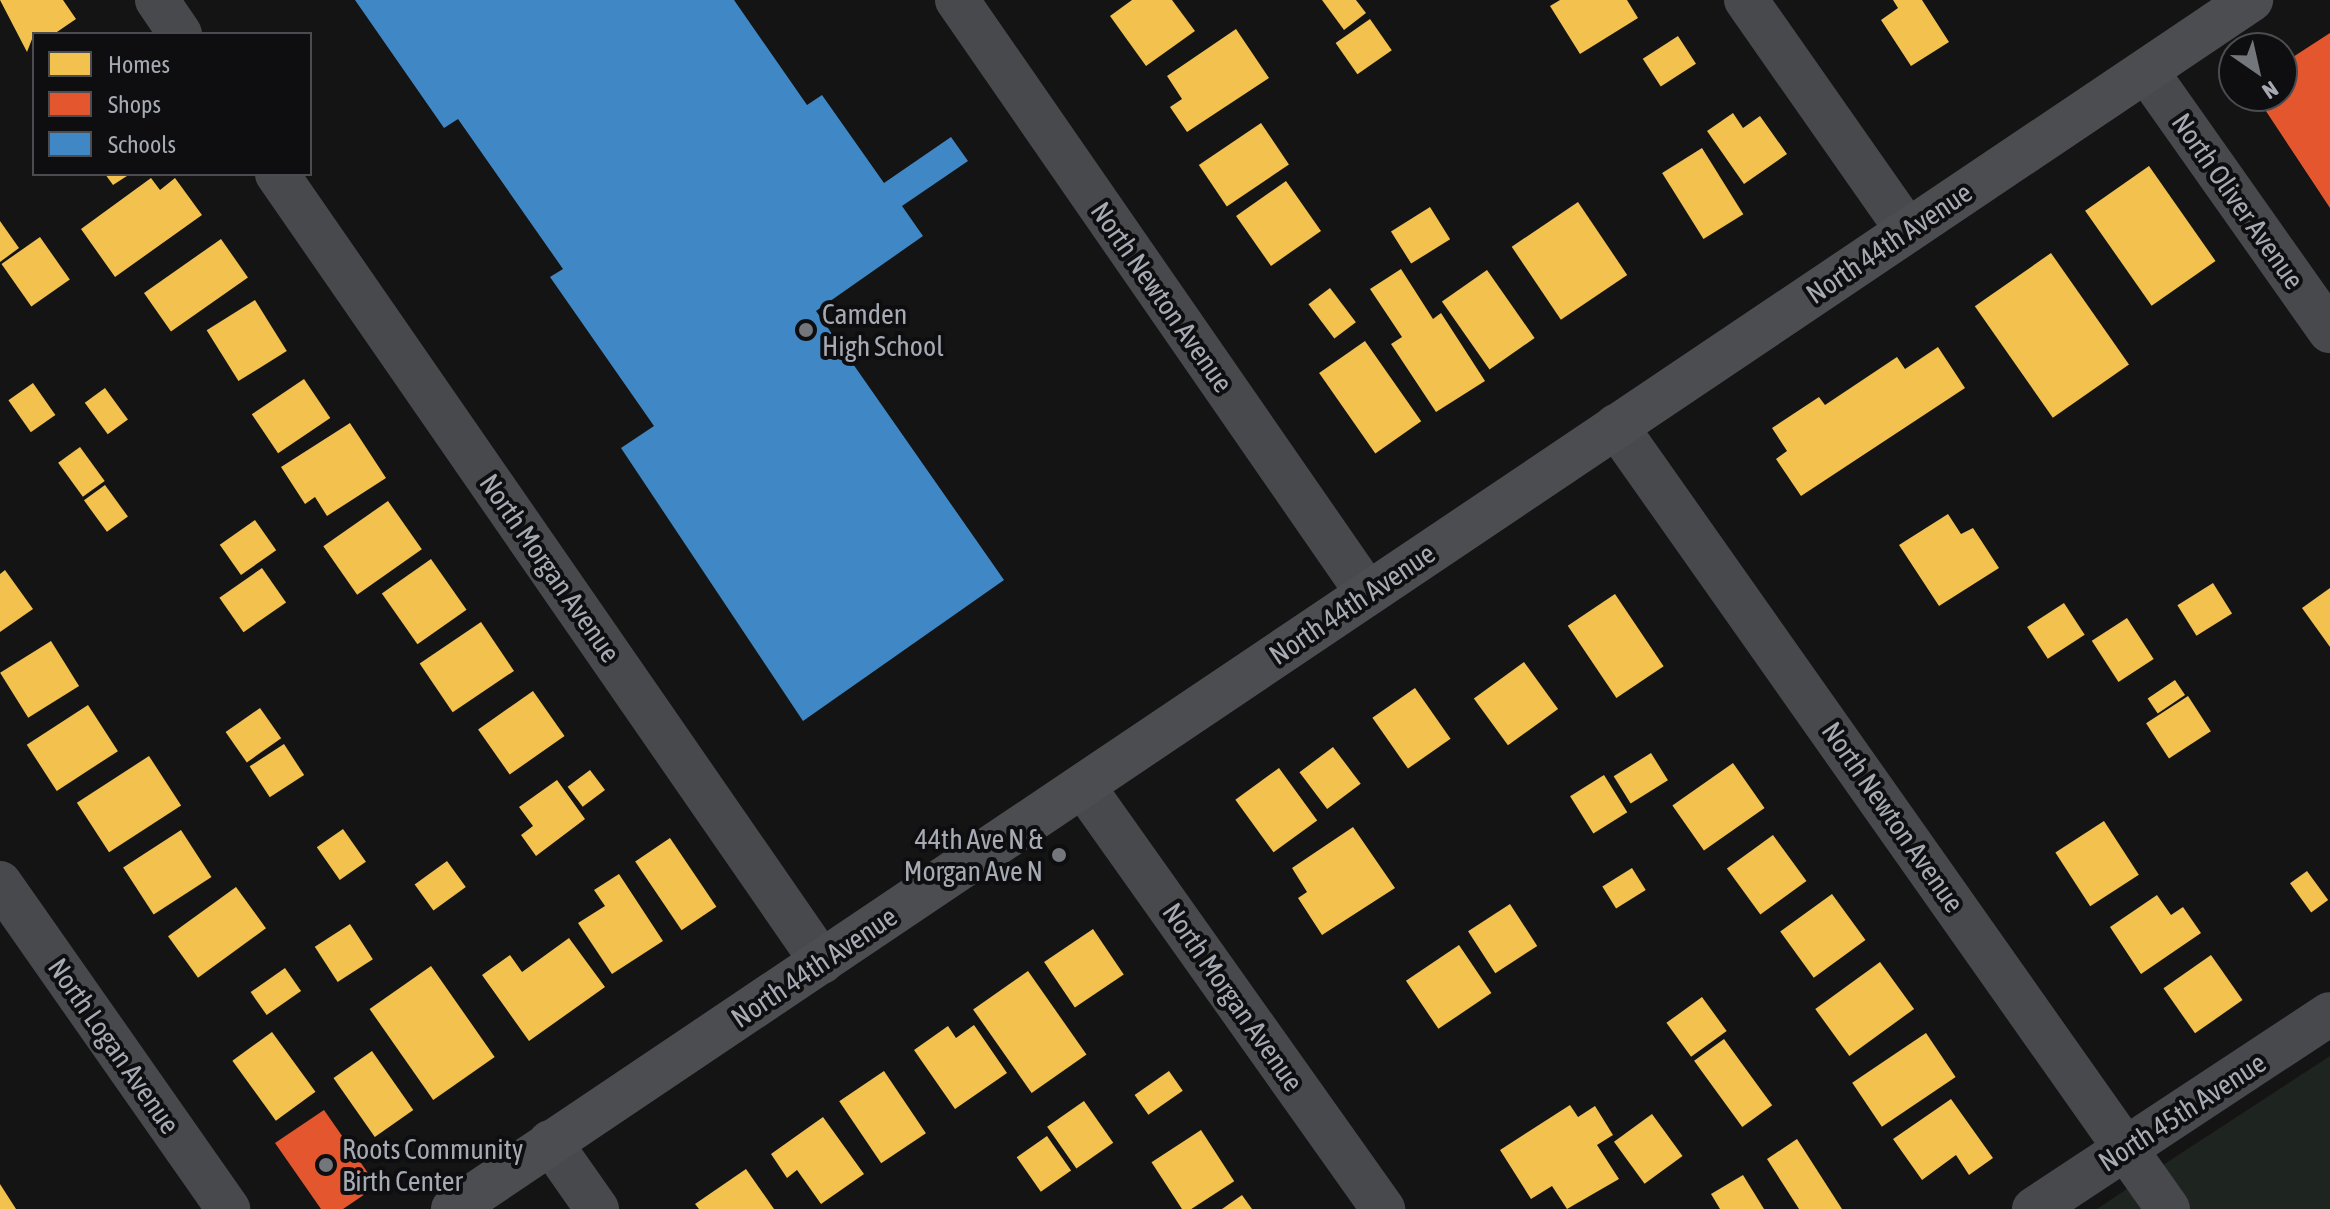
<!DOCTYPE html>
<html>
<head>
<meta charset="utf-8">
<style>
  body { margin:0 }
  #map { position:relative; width:2330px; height:1209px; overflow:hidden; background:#141414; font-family:"Asap Condensed",sans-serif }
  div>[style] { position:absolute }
  .green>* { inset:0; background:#1e241f }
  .homes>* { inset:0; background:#f2c14e; transform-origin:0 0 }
  .shops>* { inset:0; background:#e4572e }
  .schools>* { inset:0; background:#3f88c5 }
  .street>* { height:44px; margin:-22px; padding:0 22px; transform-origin:22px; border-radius:22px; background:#48494d }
  .secondary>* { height:44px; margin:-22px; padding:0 22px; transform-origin:22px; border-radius:22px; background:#4c4d51 }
  .dots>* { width:22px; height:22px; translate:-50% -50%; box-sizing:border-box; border:4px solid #0e0e10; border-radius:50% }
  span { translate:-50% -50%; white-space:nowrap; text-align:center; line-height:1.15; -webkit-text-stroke:8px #0e0e10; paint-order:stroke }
  .street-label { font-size:28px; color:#a6aab3 }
  .poi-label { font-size:28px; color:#a6aab3 }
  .left { translate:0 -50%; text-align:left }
  .right { translate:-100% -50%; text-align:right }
  .legend { position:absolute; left:32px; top:32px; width:280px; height:144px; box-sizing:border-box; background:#0e0e10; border:2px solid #4b4c51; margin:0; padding:10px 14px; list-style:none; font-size:24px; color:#a6aab3 }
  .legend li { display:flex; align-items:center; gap:16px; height:40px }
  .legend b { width:40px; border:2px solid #4b4c51 }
  .north { position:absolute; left:2218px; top:32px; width:80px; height:80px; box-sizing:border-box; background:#0e0e10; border:2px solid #4b4c51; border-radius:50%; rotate:146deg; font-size:22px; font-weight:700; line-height:32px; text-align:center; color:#a6aab3 }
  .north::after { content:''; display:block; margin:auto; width:28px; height:36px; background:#73767b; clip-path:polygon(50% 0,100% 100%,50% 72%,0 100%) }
</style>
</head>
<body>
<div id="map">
  <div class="green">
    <i style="clip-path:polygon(2330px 1056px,2330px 1209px,2097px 1209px,2146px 1176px)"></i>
  </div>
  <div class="homes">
    <i style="clip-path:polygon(0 0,63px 0,76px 19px,54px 34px,34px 34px,27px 52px)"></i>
    <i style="clip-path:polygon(1132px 0,1172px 0,1195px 31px,1146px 66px,1110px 16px)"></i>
    <i style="clip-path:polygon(1322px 0,1356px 0,1366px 13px,1344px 30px)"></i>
    <i style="clip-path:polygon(1560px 0,1627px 0,1638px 18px,1580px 54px,1550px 6px)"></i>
    <i style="clip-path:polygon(1893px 0,1922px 0,1949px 42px,1911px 66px,1881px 20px,1898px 8px)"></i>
    <i style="left:1370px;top:19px;width:38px;height:42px;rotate:55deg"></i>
    <i style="clip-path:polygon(1236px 29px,1269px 78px,1187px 132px,1170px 107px,1182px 99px,1167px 76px)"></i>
    <i style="left:1678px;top:36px;width:33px;height:42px;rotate:57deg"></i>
    <i style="clip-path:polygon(1733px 113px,1743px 128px,1760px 116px,1787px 154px,1744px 184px,1707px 131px)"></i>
    <i style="left:1261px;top:123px;width:50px;height:75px;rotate:56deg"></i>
    <i style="left:1702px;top:148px;width:78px;height:47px;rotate:58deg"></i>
    <i style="left:2149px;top:166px;width:116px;height:78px;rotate:55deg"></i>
    <i style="clip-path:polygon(105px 174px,130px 174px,113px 185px)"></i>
    <i style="clip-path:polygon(151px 178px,160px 190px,175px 178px,202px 215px,115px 277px,81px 229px)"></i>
    <i style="left:1286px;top:181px;width:61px;height:61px;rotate:55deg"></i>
    <i style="left:1578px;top:202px;width:88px;height:80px;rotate:56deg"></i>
    <i style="left:1430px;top:207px;width:38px;height:46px;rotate:58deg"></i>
    <i style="clip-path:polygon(0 221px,19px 248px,0 262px)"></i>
    <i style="left:40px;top:237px;width:52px;height:47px;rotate:55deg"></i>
    <i style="left:221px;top:239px;width:47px;height:94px;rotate:55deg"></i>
    <i style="left:2051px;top:253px;width:136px;height:93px;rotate:55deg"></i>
    <i style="clip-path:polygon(1401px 269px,1433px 319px,1441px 313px,1485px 381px,1436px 412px,1391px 344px,1402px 337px,1370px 289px)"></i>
    <i style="left:1487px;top:270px;width:83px;height:55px;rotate:55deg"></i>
    <i style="left:1330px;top:288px;width:43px;height:27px;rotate:53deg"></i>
    <i style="left:255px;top:300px;width:60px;height:57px;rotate:58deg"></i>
    <i style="left:1365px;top:341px;width:98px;height:56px;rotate:55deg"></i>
    <i style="clip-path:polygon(1938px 347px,1965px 388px,1801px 496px,1776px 459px,1787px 451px,1772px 428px,1819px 397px,1825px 405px,1897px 357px,1905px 369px)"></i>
    <i style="left:304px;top:379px;width:47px;height:63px;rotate:56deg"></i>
    <i style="left:33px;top:383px;width:39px;height:30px;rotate:55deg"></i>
    <i style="left:105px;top:388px;width:39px;height:25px;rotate:54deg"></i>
    <i style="clip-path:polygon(350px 423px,386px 478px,327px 516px,315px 497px,305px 504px,281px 467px)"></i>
    <i style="left:80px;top:447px;width:42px;height:27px;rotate:54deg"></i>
    <i style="left:105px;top:485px;width:39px;height:26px;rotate:54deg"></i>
    <i style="left:388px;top:501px;width:59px;height:79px;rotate:55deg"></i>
    <i style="clip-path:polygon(1948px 514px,1961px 534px,1973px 528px,1999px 568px,1939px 606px,1899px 545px)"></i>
    <i style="left:255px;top:520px;width:37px;height:43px;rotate:55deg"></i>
    <i style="left:431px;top:559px;width:62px;height:60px;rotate:55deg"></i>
    <i style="left:262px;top:568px;width:42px;height:52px;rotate:55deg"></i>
    <i style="clip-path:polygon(5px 570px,33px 609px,0 632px,0 574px)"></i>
    <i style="left:2213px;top:583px;width:36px;height:42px;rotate:58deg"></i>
    <i style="clip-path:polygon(2330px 588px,2330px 647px,2302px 608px)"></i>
    <i style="left:1615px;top:594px;width:87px;height:57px;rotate:56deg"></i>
    <i style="left:2064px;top:603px;width:38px;height:44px;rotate:57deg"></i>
    <i style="left:2127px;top:618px;width:49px;height:42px;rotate:57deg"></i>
    <i style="left:481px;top:622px;width:59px;height:74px;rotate:56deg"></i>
    <i style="left:51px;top:641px;width:53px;height:60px;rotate:58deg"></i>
    <i style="left:1524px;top:662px;width:58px;height:62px;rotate:54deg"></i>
    <i style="left:2175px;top:680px;width:18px;height:33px;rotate:56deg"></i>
    <i style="left:1415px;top:688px;width:62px;height:52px;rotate:55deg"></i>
    <i style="left:533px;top:691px;width:55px;height:67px;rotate:55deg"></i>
    <i style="left:2188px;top:696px;width:42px;height:50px;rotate:57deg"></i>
    <i style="left:88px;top:705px;width:55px;height:73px;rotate:57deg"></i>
    <i style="left:260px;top:708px;width:37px;height:42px;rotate:55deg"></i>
    <i style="left:284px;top:744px;width:37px;height:41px;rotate:57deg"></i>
    <i style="left:1333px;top:747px;width:46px;height:42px;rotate:53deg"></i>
    <i style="left:1651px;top:753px;width:32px;height:44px;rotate:58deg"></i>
    <i style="left:149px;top:756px;width:59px;height:86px;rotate:57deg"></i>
    <i style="left:1733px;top:763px;width:55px;height:74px;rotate:55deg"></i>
    <i style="left:1279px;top:768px;width:65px;height:54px;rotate:54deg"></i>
    <i style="left:590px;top:770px;width:25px;height:28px;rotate:53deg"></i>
    <i style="left:1604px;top:775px;width:44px;height:40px;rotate:58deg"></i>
    <i style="clip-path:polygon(557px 780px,585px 819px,536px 856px,521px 835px,533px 826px,519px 807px)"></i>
    <i style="left:2104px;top:821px;width:64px;height:58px;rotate:57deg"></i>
    <i style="clip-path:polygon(1353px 827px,1395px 888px,1322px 935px,1298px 898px,1307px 892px,1292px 868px)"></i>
    <i style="left:343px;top:829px;width:40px;height:32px;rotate:55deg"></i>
    <i style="left:181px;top:830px;width:56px;height:69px;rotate:57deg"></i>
    <i style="left:1773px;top:835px;width:57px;height:57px;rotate:54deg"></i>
    <i style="left:670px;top:838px;width:83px;height:42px;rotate:56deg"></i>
    <i style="left:447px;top:861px;width:32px;height:40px;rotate:54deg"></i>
    <i style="left:1632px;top:868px;width:26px;height:35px;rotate:58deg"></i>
    <i style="left:2307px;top:871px;width:36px;height:21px;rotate:54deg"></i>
    <i style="clip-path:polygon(619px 874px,663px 941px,612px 974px,578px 923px,605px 906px,594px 890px)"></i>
    <i style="left:236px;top:887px;width:51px;height:84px;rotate:54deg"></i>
    <i style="left:1832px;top:894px;width:57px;height:64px;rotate:54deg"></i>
    <i style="clip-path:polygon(2157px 895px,2171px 915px,2183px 907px,2201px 933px,2141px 974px,2110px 927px)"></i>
    <i style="left:1510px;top:904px;width:50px;height:50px;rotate:57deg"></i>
    <i style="left:350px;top:924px;width:42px;height:42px;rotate:57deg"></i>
    <i style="left:1093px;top:929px;width:55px;height:59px;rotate:56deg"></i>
    <i style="clip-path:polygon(569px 938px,605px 987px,529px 1041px,482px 975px,510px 955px,522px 972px)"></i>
    <i style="left:1459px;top:945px;width:58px;height:64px;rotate:56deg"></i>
    <i style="left:2211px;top:955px;width:55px;height:58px;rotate:55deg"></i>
    <i style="left:1880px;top:962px;width:58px;height:80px;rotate:54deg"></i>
    <i style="left:431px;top:966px;width:111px;height:75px;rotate:55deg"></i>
    <i style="left:285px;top:968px;width:28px;height:42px;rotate:55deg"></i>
    <i style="left:1028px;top:971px;width:102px;height:67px;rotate:55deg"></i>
    <i style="left:1702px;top:997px;width:42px;height:44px;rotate:54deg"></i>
    <i style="clip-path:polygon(974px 1025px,1007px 1073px,955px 1109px,914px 1050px,948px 1026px,956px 1038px)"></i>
    <i style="left:272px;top:1032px;width:74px;height:49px;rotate:54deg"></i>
    <i style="left:1926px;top:1033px;width:53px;height:89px;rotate:56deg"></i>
    <i style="left:1724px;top:1039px;width:82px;height:37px;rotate:54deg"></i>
    <i style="left:372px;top:1051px;width:72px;height:47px;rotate:55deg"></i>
    <i style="left:884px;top:1071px;width:75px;height:54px;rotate:56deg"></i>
    <i style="left:1169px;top:1071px;width:24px;height:42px;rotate:55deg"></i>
    <i style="clip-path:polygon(1951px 1099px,1993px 1158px,1969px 1175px,1956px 1155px,1922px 1180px,1893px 1139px)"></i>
    <i style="left:1084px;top:1101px;width:51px;height:45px;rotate:55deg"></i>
    <i style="clip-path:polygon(1570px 1105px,1578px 1117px,1595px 1106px,1613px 1135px,1597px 1145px,1619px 1179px,1567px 1209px,1552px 1186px,1531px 1199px,1500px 1150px)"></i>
    <i style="left:1652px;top:1114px;width:52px;height:47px;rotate:54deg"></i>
    <i style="clip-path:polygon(823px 1117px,864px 1174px,821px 1204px,797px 1170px,787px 1178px,771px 1154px)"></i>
    <i style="left:1201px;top:1130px;width:61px;height:59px;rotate:57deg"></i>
    <i style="left:1047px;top:1136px;width:42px;height:37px;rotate:55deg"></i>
    <i style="clip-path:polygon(1797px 1139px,1842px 1209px,1799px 1209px,1767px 1159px)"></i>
    <i style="clip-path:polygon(746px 1169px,774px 1209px,699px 1209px,695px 1204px)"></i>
    <i style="clip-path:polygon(1743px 1175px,1764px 1209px,1720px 1209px,1711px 1194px)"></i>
    <i style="clip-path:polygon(0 1184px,16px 1209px,0 1209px)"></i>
    <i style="clip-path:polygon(1242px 1195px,1252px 1209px,1222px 1209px)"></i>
  </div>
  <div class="shops">
    <i style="clip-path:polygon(2330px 33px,2330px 208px,2256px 96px,2282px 96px,2282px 64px)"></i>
    <i style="clip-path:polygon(324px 1110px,377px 1186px,343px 1209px,321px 1209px,275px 1143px)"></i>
  </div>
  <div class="schools">
    <i style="clip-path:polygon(355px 0,734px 0,807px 105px,822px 95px,884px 183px,951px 137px,968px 161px,902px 206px,923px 236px,816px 311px,1004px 580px,803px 721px,621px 448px,654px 426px,550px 277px,563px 269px,458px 119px,444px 128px)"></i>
  </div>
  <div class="street">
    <i style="left:157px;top:0;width:41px;rotate:55.9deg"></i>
    <i style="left:957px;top:0;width:722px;rotate:55.32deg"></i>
    <i style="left:1746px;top:0;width:281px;rotate:55deg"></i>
    <i style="left:2147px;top:72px;width:317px;rotate:54.8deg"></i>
    <i style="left:277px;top:174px;width:958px;rotate:55.33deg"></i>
    <i style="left:1616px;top:426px;width:958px;rotate:54.82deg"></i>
    <i style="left:1083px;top:786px;width:519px;rotate:54.65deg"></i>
    <i style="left:0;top:883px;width:398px;rotate:55deg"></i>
    <i style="left:550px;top:1142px;width:82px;rotate:55deg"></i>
    <i style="left:2034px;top:1209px;width:354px;rotate:-33.4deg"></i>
  </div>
  <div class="secondary">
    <i style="left:453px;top:1209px;width:2167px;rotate:-33.92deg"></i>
  </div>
  <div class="dots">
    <i style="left:806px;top:330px;background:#73767b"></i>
    <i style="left:1059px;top:855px;background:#73767b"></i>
    <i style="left:326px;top:1165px;background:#73767b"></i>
  </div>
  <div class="street-label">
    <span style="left:2238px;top:201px;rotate:55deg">North Oliver Avenue</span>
    <span style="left:1889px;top:243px;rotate:-34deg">North 44th Avenue</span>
    <span style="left:1162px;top:297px;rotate:55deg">North Newton Avenue</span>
    <span style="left:550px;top:568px;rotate:55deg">North Morgan Avenue</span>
    <span style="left:1352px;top:604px;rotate:-34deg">North 44th Avenue</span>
    <span style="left:1893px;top:817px;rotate:55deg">North Newton Avenue</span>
    <span style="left:814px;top:967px;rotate:-34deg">North 44th Avenue</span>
    <span style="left:1233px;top:997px;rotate:55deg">North Morgan Avenue</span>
    <span style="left:114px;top:1046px;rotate:55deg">North Logan Avenue</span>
    <span style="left:2182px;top:1112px;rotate:-33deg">North 45th Avenue</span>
  </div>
  <div class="poi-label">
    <span class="left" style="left:822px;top:330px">Camden<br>High School</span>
    <span class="right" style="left:1043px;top:855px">44th Ave N &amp;<br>Morgan Ave N</span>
    <span class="left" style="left:342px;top:1165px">Roots Community<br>Birth Center</span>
  </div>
  <ul class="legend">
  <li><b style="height:22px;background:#f2c14e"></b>Homes</li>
  <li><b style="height:22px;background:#e4572e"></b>Shops</li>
  <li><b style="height:22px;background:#3f88c5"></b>Schools</li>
  </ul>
  <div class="north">N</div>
</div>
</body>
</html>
